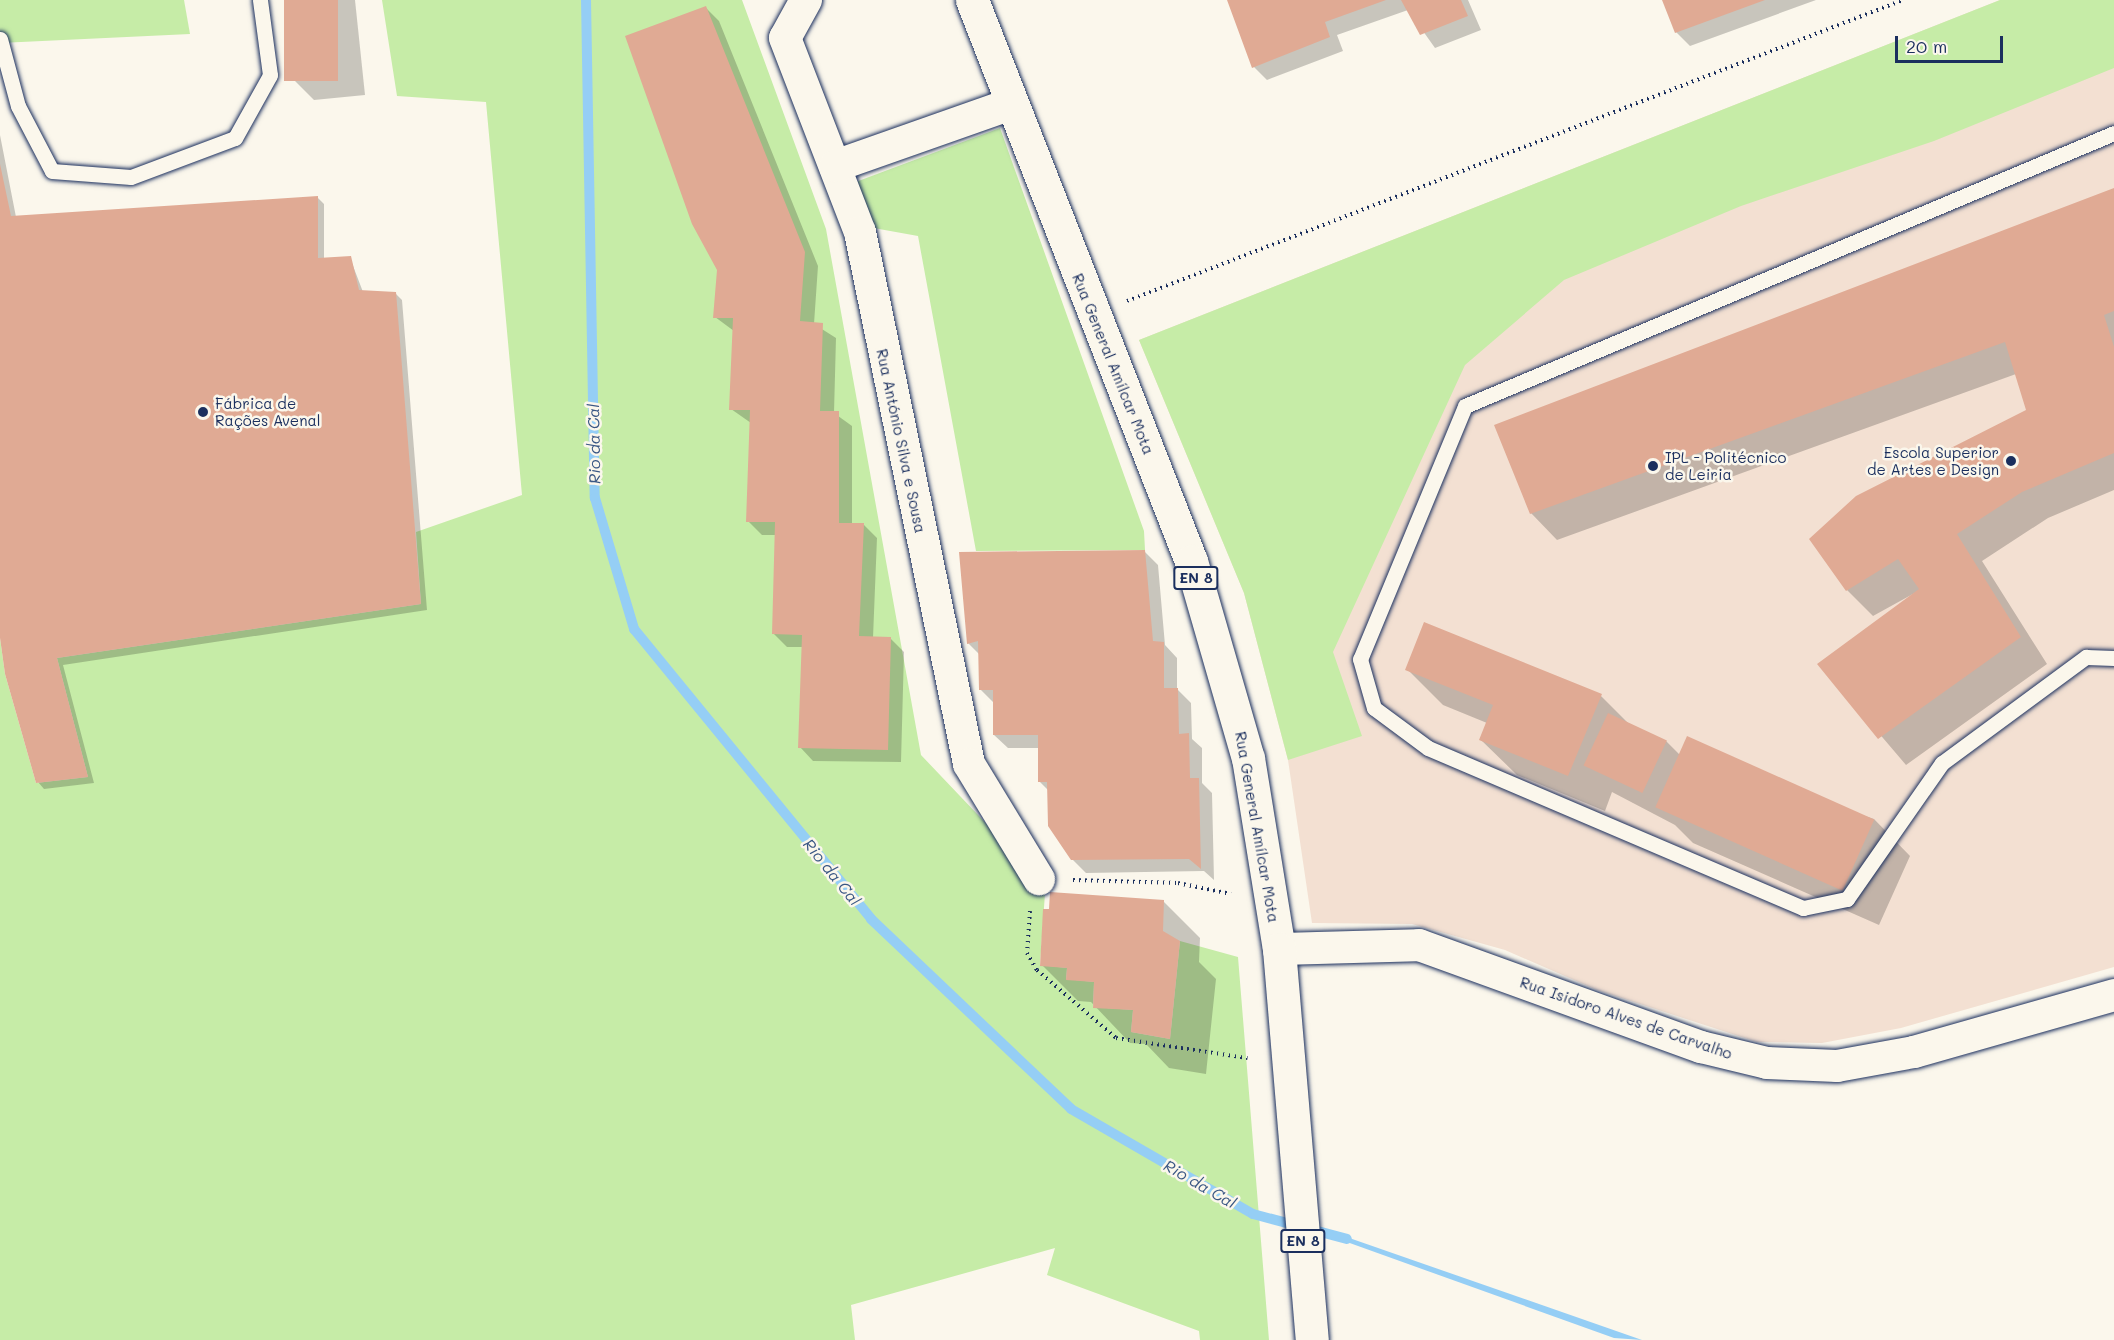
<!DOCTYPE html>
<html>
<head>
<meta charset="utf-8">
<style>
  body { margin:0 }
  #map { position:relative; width:2114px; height:1340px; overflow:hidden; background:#fbf7ec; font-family:Mali,sans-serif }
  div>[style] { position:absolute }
  .built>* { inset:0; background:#f3e0d2 }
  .green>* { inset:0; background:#c6eca7 }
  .water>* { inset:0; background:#95cef5 }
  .shadow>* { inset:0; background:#0003 }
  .stream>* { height:10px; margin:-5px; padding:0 5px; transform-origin:5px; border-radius:5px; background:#95cef5 }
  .building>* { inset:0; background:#e0aa94; transform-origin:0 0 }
  .path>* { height:4px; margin-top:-2px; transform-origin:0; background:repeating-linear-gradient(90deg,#1b2f5e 0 1.5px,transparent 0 6px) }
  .roads { filter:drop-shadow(0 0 2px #1b2f5e) drop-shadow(0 0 2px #1b2f5e) }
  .service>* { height:15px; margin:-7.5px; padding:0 7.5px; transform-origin:7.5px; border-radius:7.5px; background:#fbf7ec }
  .minor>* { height:32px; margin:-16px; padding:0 16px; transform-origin:16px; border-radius:16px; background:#fbf7ec }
  .primary>* { height:33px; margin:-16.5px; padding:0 16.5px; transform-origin:16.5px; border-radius:16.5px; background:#fbf7ec }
  .dots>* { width:16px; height:16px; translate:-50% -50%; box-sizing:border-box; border:3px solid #fbf7ec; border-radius:50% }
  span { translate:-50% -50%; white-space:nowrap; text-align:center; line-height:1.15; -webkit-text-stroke:5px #fbf7ec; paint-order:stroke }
  .shield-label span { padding:2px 4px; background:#fbf7ec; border:2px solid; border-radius:4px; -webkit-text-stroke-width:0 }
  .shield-label { font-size:14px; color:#1b2f5e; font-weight:700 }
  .street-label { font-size:15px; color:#1b2f5e }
  .poi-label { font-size:15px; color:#1b2f5e }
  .left { translate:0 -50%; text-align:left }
  .right { translate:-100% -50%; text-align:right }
  .water-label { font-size:16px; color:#3a5784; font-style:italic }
  .scale { position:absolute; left:1895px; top:36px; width:108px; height:27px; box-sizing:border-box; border:3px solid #1b2f5e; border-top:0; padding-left:8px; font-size:18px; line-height:21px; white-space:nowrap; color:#1b2f5e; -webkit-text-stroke:4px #fbf7ec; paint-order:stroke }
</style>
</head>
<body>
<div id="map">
  <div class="built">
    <i style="clip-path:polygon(2000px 0,2114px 0,2114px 967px,1901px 1028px,1822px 1043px,1757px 1042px,1597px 990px,1505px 950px,1412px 924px,1312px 923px,1288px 760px,1244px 593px,1139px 340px)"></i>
  </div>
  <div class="green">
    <i style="clip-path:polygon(0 0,184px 0,190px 34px,0 43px)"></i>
    <i style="clip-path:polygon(382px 0,742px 0,826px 229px,921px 755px,1039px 879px,1046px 879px,1040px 965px,1067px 968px,1066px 979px,1094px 982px,1093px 1007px,1133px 1010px,1131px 1032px,1170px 1039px,1180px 941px,1238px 957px,1269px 1340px,1200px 1340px,1199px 1331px,1047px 1275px,1055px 1248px,851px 1305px,855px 1340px,0 1340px,0 638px,5px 674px,36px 783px,88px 777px,57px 658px,421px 604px,416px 532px,522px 495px,486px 102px,397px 96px)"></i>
    <i style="clip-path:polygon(2000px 0,2114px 0,2114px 68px,1934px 141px,1741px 206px,1564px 280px,1465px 365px,1333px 652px,1362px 736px,1288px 760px,1244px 593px,1139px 340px)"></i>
    <i style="clip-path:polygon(1000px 128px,1144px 531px,1145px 550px,976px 551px,918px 236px,868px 227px,853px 183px)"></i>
  </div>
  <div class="water">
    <i style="clip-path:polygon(1335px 1233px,1642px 1340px,1614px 1338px,1333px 1237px)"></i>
  </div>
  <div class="shadow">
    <i style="clip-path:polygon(286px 0,355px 0,365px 95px,314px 100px,294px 80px)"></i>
    <i style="clip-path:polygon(1229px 0,1468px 0,1481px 30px,1435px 48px,1408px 10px,1337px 35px,1343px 51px,1267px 80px,1254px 67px)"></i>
    <i style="clip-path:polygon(1663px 0,1816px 0,1690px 46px,1676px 32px)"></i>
    <i style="clip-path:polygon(706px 8px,719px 21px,818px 266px,814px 324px,836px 338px,834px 413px,852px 426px,852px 524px,864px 525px,877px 538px,873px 638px,890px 638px,904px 652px,901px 762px,813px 761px,800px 747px,803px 647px,787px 647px,773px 633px,776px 535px,762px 535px,748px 521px,751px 423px,731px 409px,734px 331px,715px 317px,718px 270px)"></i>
    <i style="clip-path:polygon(0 135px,16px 217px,317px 197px,324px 204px,324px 259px,350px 258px,363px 292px,396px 294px,402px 300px,427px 610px,63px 665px,94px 783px,44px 789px,38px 782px,0 626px)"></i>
    <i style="clip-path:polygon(2114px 190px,2114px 490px,2048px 518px,1982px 561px,2047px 664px,1906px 765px,1820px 664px,1922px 589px,1873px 616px,1847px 590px,2028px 411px,2016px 374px,1557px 540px,1531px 513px)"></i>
    <i style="clip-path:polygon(1144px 551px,1158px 565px,1165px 645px,1177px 658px,1177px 689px,1191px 703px,1192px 739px,1202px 748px,1202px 783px,1212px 793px,1214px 880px,1204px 871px,1086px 873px,1072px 859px,1049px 791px,1039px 781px,1039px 748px,1008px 748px,994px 735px,994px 703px,980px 689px,980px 655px,968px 643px)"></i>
    <i style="clip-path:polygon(1407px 669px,1601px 696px,1630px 725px,1666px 741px,1680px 755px,1874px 819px,1910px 856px,1879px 925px,1693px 843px,1675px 825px,1612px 792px,1605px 811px,1517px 775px,1480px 739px,1487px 723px,1443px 705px)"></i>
    <i style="clip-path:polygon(1163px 901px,1200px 938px,1199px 962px,1216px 979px,1206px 1074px,1169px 1068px,1146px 1044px,1130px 1043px,1091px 1002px,1078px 1001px,1042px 965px)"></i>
  </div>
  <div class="stream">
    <i style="left:586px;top:0;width:498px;rotate:89deg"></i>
    <i style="left:595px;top:498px;width:137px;rotate:73.4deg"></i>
    <i style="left:634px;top:629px;width:375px;rotate:50.7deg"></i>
    <i style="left:871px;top:919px;width:276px;rotate:43.5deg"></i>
    <i style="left:1071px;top:1109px;width:210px;rotate:30deg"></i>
    <i style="left:1253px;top:1214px;width:97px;rotate:14.9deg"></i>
  </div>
  <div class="building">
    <i style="left:284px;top:0;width:54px;height:81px"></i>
    <i style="clip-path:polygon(1227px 0,1386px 0,1325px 22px,1330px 37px,1252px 68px)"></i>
    <i style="clip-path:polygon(1401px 0,1461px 0,1468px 16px,1420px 35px)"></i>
    <i style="clip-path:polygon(1662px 0,1765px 0,1675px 33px)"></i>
    <i style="clip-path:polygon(706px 6px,805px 252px,800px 321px,823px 323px,820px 411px,839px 411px,839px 523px,864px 523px,859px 636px,891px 637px,888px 750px,798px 748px,802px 635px,772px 634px,775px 522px,746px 522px,750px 410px,729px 410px,733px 318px,713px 318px,717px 270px,692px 224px,625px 36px)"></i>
    <i style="clip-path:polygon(0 164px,11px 216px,318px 196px,318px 258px,351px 256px,359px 290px,396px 292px,421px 604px,57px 658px,88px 777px,36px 783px,5px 674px,0 638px)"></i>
    <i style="clip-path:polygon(2114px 188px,2114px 311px,2104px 315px,2114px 347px,2114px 453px,2022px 492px,1957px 534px,2021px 637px,1878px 739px,1817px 664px,1919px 589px,1898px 559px,1846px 591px,1809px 539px,1856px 496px,2026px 410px,2005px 342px,1530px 514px,1494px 425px)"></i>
    <i style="clip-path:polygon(1145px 550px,1153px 641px,1164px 642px,1164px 688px,1178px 688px,1179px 734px,1189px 733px,1190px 778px,1199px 778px,1201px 869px,1189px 859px,1071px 860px,1048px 826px,1047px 782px,1038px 782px,1038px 735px,993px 735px,993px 690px,979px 690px,978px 641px,967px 644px,959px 552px)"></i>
    <i style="clip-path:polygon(1424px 622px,1602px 694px,1568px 776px,1479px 740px,1493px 705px,1405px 670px)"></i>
    <i style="left:1608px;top:713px;width:65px;height:58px;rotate:25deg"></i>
    <i style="left:1687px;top:736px;width:205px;height:78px;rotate:24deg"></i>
    <i style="clip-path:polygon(1050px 892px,1164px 900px,1163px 931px,1180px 941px,1170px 1039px,1131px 1032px,1133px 1010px,1093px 1008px,1094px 982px,1066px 980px,1067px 968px,1040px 966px,1043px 909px,1049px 909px)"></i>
  </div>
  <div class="path">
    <i style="left:1127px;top:301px;width:832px;rotate:-21.2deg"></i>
    <i style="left:1073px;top:880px;width:105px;rotate:1.6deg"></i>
    <i style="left:1178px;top:883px;width:54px;rotate:11.7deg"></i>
    <i style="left:1030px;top:911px;width:42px;rotate:94.1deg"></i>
    <i style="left:1027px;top:953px;width:20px;rotate:60deg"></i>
    <i style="left:1037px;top:970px;width:104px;rotate:40.7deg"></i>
    <i style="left:1116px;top:1038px;width:133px;rotate:8.7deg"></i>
  </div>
  <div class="roads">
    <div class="service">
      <i style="left:0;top:39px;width:69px;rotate:75deg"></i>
      <i style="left:18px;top:106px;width:73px;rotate:62.4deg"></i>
      <i style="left:52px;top:171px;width:79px;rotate:4.3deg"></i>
      <i style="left:131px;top:177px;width:111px;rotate:-20.6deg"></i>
      <i style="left:235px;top:138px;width:72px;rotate:-60.9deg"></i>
      <i style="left:270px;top:75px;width:76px;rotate:-97.6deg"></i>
      <i style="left:2114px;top:133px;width:704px;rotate:157.19deg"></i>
      <i style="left:1465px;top:406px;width:274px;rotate:112.5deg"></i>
      <i style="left:1360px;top:659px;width:51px;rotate:74.1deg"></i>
      <i style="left:1374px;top:708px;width:67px;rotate:36.5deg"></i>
      <i style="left:1428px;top:748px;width:408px;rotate:23.1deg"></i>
      <i style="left:1803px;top:908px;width:45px;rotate:-11.6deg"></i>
      <i style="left:1847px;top:899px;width:166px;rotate:-55.1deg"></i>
      <i style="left:1942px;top:763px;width:179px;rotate:-36.4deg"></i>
      <i style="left:2086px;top:657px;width:28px;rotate:2deg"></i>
    </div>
    <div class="minor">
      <i style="left:806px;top:0;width:43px;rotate:118.9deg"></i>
      <i style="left:785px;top:38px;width:208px;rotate:68.9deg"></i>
      <i style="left:860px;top:232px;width:543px;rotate:78.42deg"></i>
      <i style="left:969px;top:764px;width:135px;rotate:58.7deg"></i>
      <i style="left:835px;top:166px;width:187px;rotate:-19.4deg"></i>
      <i style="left:1279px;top:949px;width:140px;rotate:-1.6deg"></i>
      <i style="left:1419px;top:945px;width:300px;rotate:19.9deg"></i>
      <i style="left:1701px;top:1047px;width:68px;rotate:13.6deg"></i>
      <i style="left:1767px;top:1063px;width:70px;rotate:2.5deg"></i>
      <i style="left:1837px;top:1066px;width:78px;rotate:-10.3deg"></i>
      <i style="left:1914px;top:1052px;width:208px;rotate:-15.9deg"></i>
    </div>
    <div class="primary">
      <i style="left:972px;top:0;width:602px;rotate:68.68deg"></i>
      <i style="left:1191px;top:561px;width:205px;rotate:73.9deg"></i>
      <i style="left:1248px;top:758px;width:193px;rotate:80.8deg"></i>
      <i style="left:1279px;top:949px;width:392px;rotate:85.2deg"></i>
    </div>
  </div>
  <div class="dots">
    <i style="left:203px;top:412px;background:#1b2f5e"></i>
    <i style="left:2011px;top:461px;background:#1b2f5e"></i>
    <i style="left:1653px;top:466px;background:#1b2f5e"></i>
  </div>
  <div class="shield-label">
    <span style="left:1196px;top:578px">EN 8</span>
    <span style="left:1303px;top:1241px">EN 8</span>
  </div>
  <div class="street-label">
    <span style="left:1113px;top:364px;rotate:68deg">Rua General Amílcar Mota</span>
    <span style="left:901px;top:441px;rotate:78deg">Rua António Silva e Sousa</span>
    <span style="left:1257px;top:827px;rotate:80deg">Rua General Amílcar Mota</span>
    <span style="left:1626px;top:1018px;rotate:19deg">Rua Isidoro Alves de Carvalho</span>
  </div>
  <div class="poi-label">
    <span class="left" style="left:215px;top:412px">Fábrica de<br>Rações Avenal</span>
    <span class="right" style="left:1999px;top:461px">Escola Superior<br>de Artes e Design</span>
    <span class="left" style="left:1665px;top:466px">IPL - Politécnico<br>de Leiria</span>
  </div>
  <div class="water-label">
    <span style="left:594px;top:444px;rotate:-91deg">Rio da Cal</span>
    <span style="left:832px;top:872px;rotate:51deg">Rio da Cal</span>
    <span style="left:1200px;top:1184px;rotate:30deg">Rio da Cal</span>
  </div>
  <div class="scale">20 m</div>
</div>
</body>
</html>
